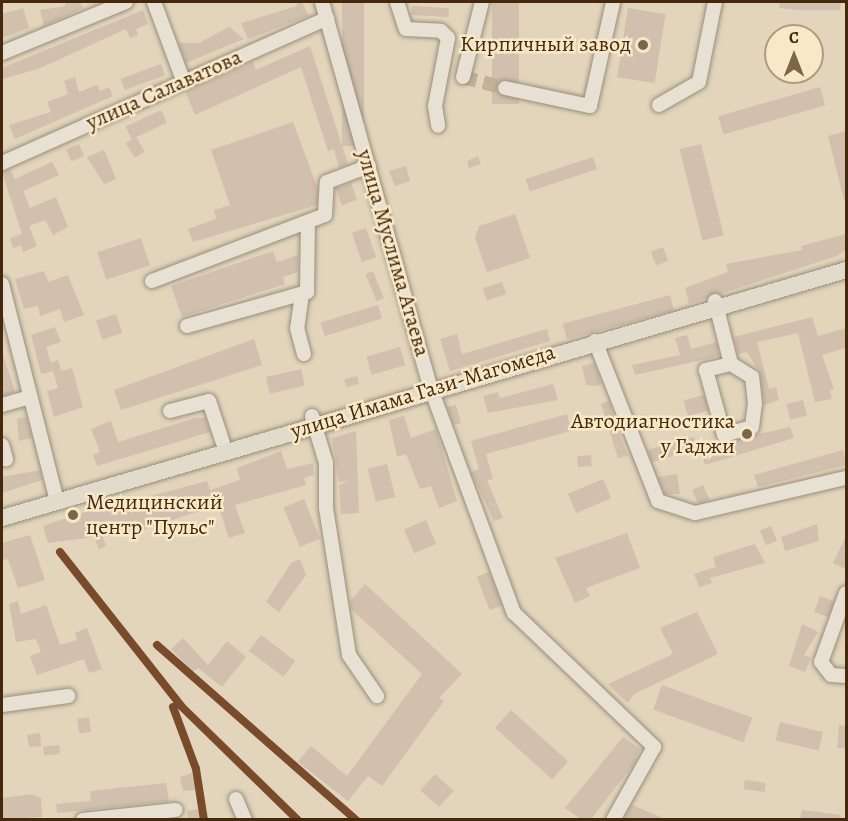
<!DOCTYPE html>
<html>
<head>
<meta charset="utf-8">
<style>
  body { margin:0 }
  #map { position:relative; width:848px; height:821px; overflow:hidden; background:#e2d5bb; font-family:Alegreya,serif }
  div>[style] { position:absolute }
  .building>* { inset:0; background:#d0c0ad; transform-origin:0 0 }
  .minor-tunnel>* { height:14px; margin-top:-7px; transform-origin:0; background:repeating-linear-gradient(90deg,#c3b298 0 14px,transparent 0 21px) }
  .roads { filter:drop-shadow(0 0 2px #998e7c) drop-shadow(0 0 2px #998e7c) }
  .minor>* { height:14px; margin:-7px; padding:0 7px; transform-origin:7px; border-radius:7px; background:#e7e0d3 }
  .major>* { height:16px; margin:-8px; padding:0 8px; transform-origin:8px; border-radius:8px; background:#e2dbcc }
  .rail-1>* { height:8px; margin:-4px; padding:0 4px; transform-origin:4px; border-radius:4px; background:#7a4b2a }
  .dots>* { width:16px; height:16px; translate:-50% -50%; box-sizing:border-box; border:3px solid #f7e8c8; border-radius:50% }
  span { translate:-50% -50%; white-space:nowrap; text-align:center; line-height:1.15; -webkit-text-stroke:5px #f7e8c8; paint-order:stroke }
  .poi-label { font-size:22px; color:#46280c }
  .right { translate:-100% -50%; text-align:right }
  .left { translate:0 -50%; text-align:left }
  .street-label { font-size:22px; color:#46280c }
  .frame { position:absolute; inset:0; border:3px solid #46280c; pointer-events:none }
  .north { position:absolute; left:764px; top:24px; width:60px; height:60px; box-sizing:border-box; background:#f7e8c8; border:2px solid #b09b7d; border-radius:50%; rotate:0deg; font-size:16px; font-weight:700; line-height:24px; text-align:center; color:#46280c }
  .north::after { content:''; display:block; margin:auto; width:21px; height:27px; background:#7d6549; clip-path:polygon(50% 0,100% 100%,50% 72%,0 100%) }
</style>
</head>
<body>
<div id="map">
  <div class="building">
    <i style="clip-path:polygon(64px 2px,80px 2px,83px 8px,44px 26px,40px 10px,66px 6px)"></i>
    <i style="clip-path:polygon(296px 2px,302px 2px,309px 16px,248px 39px,241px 23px,297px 6px)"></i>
    <i style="left:342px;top:2px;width:22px;height:144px"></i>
    <i style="left:492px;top:2px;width:27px;height:102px"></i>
    <i style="clip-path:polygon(780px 2px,841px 2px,840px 10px,798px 10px,779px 8px)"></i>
    <i style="left:412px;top:6px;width:37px;height:9px;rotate:3deg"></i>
    <i style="clip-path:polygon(23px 8px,29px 28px,2px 38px,2px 14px)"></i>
    <i style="left:628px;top:8px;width:38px;height:70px;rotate:9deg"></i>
    <i style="clip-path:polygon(143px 10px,148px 24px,136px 29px,138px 35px,130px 38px,126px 29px,38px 69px,2px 79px,2px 68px)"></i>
    <i style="clip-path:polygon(229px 27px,244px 39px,186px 63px,179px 43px,199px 43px)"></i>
    <i style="clip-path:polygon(310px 46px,348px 164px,339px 168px,334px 149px,328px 151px,301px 67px,195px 115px,185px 91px,253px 62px,256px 70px)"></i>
    <i style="left:161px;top:64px;width:12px;height:43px;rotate:70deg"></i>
    <i style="clip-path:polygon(75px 77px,79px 92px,97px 85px,100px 91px,109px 87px,113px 96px,15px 139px,9px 125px,51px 112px,47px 102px,68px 94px,64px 81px)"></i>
    <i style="left:820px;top:87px;width:19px;height:106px;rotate:74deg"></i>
    <i style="left:161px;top:110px;width:14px;height:39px;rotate:65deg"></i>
    <i style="clip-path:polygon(293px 122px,318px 189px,317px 205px,193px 242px,188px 229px,216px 219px,214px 210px,230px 205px,211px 150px)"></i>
    <i style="clip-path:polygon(846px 131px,846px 200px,844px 200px,828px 136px)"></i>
    <i style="left:136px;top:137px;width:17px;height:12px;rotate:59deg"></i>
    <i style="left:79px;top:144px;width:13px;height:14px;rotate:67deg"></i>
    <i style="left:701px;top:144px;width:94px;height:22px;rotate:76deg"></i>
    <i style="clip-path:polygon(104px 150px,116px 179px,104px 184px,87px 157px)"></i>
    <i style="clip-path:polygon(478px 156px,481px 164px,469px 168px,467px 161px)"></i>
    <i style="left:593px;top:157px;width:13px;height:71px;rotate:72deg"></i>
    <i style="clip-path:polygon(52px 162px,59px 175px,23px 191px,30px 208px,56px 197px,68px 227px,53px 235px,45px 220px,29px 226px,37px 246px,23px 252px,21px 245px,13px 248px,10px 238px,22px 234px,2px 172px,10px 169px,15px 179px)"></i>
    <i style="clip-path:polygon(406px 166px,410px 181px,395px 186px,389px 171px)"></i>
    <i style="left:351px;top:183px;width:18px;height:16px;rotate:71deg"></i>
    <i style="clip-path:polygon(515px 214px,530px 258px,487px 272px,475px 238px,479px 226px)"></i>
    <i style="left:366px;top:228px;width:31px;height:15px;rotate:71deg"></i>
    <i style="clip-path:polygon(846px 234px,846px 250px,837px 256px,689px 304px,685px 288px,728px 272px,726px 264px,802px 250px,801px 246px)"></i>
    <i style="left:141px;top:238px;width:29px;height:46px;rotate:72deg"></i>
    <i style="left:663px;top:247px;width:15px;height:13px;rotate:70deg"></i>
    <i style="clip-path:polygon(273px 251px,277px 262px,298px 255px,298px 272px,283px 277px,285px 284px,182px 317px,171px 286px)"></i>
    <i style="clip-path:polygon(44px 271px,48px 282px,68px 275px,84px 315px,64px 322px,60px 309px,40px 316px,38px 306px,24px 309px,15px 279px)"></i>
    <i style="left:373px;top:271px;width:29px;height:8px;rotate:68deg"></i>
    <i style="left:502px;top:282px;width:13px;height:20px;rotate:72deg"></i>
    <i style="left:670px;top:295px;width:16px;height:111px;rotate:75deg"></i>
    <i style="left:378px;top:305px;width:14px;height:60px;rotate:73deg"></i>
    <i style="left:116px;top:314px;width:20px;height:21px;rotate:72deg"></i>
    <i style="clip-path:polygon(812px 317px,818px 336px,846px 328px,846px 348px,822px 355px,834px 389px,830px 390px,832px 399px,815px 402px,798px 333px,757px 342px,769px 389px,776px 387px,779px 400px,764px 405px,760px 373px,747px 352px,738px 354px,734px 337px)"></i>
    <i style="clip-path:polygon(55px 327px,61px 342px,46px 347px,51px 363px,58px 360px,61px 371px,72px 368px,83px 407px,54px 417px,47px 391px,58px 388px,53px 371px,41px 374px,31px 335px)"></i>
    <i style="clip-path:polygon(547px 329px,550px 341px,450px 371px,440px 339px,457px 334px,462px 354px)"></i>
    <i style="clip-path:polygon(687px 335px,691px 349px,716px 342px,720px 356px,635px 375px,632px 365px,680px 355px,675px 338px)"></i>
    <i style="clip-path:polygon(254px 339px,262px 365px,121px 410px,114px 390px)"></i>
    <i style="left:400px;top:347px;width:19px;height:35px;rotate:74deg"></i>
    <i style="clip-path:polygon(3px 354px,15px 392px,2px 396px,2px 355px)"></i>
    <i style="clip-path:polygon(594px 363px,602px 384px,595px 386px,586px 385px,582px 366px)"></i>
    <i style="left:301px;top:369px;width:17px;height:36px;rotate:77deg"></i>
    <i style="left:357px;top:376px;width:8px;height:13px;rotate:76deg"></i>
    <i style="clip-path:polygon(553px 384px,558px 400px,488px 413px,483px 396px,498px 392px,500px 398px)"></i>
    <i style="left:704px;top:395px;width:16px;height:21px;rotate:75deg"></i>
    <i style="left:803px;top:400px;width:16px;height:17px;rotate:76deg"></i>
    <i style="clip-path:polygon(609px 401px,621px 439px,628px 456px,618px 458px,601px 404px)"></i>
    <i style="clip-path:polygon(456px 405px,461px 423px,454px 425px,447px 407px)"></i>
    <i style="clip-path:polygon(567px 414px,571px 431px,486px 454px,493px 479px,487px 480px,503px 518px,494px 521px,471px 472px,479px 469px,471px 441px)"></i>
    <i style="clip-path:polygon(404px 416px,411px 438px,436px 429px,457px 501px,439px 508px,431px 486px,420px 489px,406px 454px,397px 457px,389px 420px)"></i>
    <i style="clip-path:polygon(26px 417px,32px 438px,19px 441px,17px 419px)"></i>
    <i style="clip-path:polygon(195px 418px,205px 418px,210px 432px,97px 466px,93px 455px,100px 452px,91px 429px,111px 421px,118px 442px)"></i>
    <i style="clip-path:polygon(790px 427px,794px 438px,705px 465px,700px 447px)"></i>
    <i style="clip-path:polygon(356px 431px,359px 513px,341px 514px,339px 485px,348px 481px,339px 482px,332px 438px)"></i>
    <i style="clip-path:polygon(694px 437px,698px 449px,676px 455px,672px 448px,674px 456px,652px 462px,648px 450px)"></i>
    <i style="clip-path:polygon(843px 450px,846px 465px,758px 487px,754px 475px)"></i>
    <i style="clip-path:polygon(281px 451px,287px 469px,313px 463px,314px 475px,304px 478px,306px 485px,235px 505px,245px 533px,229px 538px,218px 505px,121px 537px,118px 529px,102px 534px,106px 546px,99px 549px,94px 537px,48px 543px,43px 526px,126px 498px,131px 513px,151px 507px,147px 497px,207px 481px,210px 490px,240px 480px,237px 468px)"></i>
    <i style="left:591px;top:455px;width:11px;height:14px;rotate:85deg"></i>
    <i style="left:387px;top:464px;width:34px;height:20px;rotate:76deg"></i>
    <i style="clip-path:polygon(40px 470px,42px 480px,2px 493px,2px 477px)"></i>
    <i style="clip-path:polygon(677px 474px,680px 494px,665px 494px,658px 477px)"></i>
    <i style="left:603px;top:479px;width:21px;height:38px;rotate:67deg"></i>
    <i style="clip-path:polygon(703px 485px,710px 500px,698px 503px,692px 490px)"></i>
    <i style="left:304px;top:499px;width:43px;height:22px;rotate:68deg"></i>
    <i style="left:426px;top:520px;width:26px;height:24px;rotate:67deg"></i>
    <i style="clip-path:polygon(817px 524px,819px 541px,785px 551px,781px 537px)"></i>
    <i style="left:771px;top:526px;width:16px;height:12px;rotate:68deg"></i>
    <i style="clip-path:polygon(627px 533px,640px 568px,586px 588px,590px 596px,575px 603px,555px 558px)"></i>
    <i style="clip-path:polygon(30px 535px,45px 580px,18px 588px,8px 559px,3px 560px,2px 543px)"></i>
    <i style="clip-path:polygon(846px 536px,846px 569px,833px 563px)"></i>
    <i style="clip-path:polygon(755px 544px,765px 563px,710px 578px,712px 583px,699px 587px,694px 574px,716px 567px,713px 557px)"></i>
    <i style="clip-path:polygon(300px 559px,306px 575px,279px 612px,266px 602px,291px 563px)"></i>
    <i style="left:489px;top:572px;width:36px;height:13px;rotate:69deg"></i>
    <i style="clip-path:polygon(365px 584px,462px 674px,439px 698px,444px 701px,382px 786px,368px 776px,348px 801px,298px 762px,311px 746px,347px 776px,422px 674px,351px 609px,350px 601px)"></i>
    <i style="left:820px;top:596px;width:15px;height:17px;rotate:20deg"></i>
    <i style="clip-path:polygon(18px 601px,21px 614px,46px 605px,60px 645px,77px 640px,75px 633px,87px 628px,102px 669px,89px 673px,84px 659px,37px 675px,30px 656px,41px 652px,36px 639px,16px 642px,9px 604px)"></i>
    <i style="clip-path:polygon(697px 612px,718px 654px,634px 694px,628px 703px,608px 684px,673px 654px,660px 628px)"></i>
    <i style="clip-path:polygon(802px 624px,818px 632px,804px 655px,811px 658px,805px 672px,789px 666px)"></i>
    <i style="left:261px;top:635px;width:43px;height:20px;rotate:37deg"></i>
    <i style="clip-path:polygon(183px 638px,208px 665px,227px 641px,246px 657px,222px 687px,198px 668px,193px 672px,171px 649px)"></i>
    <i style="left:662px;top:685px;width:96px;height:26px;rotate:20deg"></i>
    <i style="left:511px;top:710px;width:77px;height:24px;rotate:42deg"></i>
    <i style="left:89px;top:717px;width:15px;height:12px;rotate:82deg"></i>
    <i style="left:780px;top:722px;width:44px;height:19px;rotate:13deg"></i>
    <i style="clip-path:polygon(839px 725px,846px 726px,846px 748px,837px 748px)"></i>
    <i style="clip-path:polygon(40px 733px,41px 746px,29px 747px,27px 735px)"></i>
    <i style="clip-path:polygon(623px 737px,640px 749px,634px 764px,591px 819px,581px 819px,565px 808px)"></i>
    <i style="left:59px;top:745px;width:9px;height:16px;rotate:84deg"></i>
    <i style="clip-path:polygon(192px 773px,195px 790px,183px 791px,180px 777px)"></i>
    <i style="left:435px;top:774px;width:25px;height:22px;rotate:42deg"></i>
    <i style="left:745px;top:780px;width:21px;height:9px;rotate:8deg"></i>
    <i style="clip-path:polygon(166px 783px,169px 801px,57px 813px,56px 804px,91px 801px,90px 791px)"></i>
    <i style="clip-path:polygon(32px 794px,41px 798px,42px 817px,2px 819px,2px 798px)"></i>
    <i style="clip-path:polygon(632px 805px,665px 819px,624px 819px)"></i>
    <i style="clip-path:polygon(198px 809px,200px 819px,188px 819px,187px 811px)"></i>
    <i style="clip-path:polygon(802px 810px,841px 815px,840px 819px,800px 819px)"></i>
  </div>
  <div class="minor-tunnel">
    <i style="left:463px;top:77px;width:43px;rotate:14.7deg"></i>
  </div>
  <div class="roads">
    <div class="minor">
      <i style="left:154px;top:2px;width:83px;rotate:69.6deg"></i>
      <i style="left:322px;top:2px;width:402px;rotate:74.3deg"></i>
      <i style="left:431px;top:389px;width:239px;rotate:69.7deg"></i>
      <i style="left:514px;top:613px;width:194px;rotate:43.7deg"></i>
      <i style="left:654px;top:747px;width:84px;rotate:119.3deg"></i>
      <i style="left:397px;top:2px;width:28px;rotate:72deg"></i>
      <i style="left:406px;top:29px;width:35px;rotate:3deg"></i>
      <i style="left:441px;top:31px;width:10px;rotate:45deg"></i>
      <i style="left:448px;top:38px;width:69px;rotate:100.8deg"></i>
      <i style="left:435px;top:106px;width:20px;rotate:81deg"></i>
      <i style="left:2px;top:53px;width:134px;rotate:-22.4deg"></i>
      <i style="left:463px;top:77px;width:77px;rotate:-75.8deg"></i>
      <i style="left:505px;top:88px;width:87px;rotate:12deg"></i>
      <i style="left:590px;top:106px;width:107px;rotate:-77.5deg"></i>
      <i style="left:659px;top:105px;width:46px;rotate:-29.9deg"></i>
      <i style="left:699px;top:82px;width:82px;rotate:-78.7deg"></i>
      <i style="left:2px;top:163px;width:356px;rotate:-24deg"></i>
      <i style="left:152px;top:281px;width:185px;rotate:-20.9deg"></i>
      <i style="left:325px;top:215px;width:33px;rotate:-87deg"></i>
      <i style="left:327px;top:182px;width:45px;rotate:-20.9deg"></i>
      <i style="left:2px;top:284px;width:224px;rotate:75.8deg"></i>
      <i style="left:302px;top:294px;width:34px;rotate:98deg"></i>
      <i style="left:297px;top:328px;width:27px;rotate:75deg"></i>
      <i style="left:715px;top:301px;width:65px;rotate:75.7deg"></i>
      <i style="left:731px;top:364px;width:26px;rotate:167deg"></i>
      <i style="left:706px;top:370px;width:67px;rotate:74.5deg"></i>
      <i style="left:724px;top:435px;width:29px;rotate:-16deg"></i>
      <i style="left:752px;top:427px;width:23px;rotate:-83deg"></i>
      <i style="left:755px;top:404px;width:27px;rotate:-96deg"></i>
      <i style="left:752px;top:377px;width:25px;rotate:-148deg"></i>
      <i style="left:187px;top:326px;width:125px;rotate:-15.8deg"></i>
      <i style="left:307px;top:292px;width:70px;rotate:-89.2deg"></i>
      <i style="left:595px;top:341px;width:172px;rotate:68.5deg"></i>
      <i style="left:658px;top:501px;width:39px;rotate:18deg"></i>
      <i style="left:695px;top:513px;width:155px;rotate:-13.1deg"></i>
      <i style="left:2px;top:405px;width:29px;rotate:-16deg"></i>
      <i style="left:170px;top:411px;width:40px;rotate:-14.4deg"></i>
      <i style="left:209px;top:401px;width:44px;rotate:71.6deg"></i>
      <i style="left:312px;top:416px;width:49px;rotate:73.4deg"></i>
      <i style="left:326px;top:463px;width:45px;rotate:90deg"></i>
      <i style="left:326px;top:508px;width:149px;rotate:81.1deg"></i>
      <i style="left:349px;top:655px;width:50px;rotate:55.7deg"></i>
      <i style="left:2px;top:445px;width:15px;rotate:74deg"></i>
      <i style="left:846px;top:593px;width:73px;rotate:109.9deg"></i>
      <i style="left:821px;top:662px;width:16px;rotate:52deg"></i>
      <i style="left:831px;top:675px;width:15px;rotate:4deg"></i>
      <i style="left:2px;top:705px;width:67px;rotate:-7.8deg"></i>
      <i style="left:236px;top:799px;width:23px;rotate:67deg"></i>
      <i style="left:83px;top:820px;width:93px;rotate:-6.2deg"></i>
    </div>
    <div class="major">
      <i style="left:2px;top:518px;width:880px;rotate:-16.37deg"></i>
    </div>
  </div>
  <div class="rail-1">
    <i style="left:60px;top:552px;width:196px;rotate:51.8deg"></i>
    <i style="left:181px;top:706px;width:163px;rotate:44.3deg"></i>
    <i style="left:157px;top:645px;width:265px;rotate:41.3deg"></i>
    <i style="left:173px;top:707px;width:66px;rotate:69.6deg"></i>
    <i style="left:196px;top:769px;width:52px;rotate:81.1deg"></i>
  </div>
  <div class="dots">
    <i style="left:643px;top:45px;background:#7d6549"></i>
    <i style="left:747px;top:434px;background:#7d6549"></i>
    <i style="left:73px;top:515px;background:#7d6549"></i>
  </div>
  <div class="poi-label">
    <span class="right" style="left:631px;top:45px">Кирпичный завод</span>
    <span class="right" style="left:735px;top:434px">Автодиагностика<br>у Гаджи</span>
    <span class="left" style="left:86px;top:515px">Медицинский<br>центр "Пульс"</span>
  </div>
  <div class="street-label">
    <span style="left:164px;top:90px;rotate:-24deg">улица Салаватова</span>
    <span style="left:393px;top:253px;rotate:74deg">улица Муслима Атаева</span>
    <span style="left:423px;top:392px;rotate:-17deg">улица Имама Гази-Магомеда</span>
  </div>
  <div class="frame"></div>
  <div class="north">С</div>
</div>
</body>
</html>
